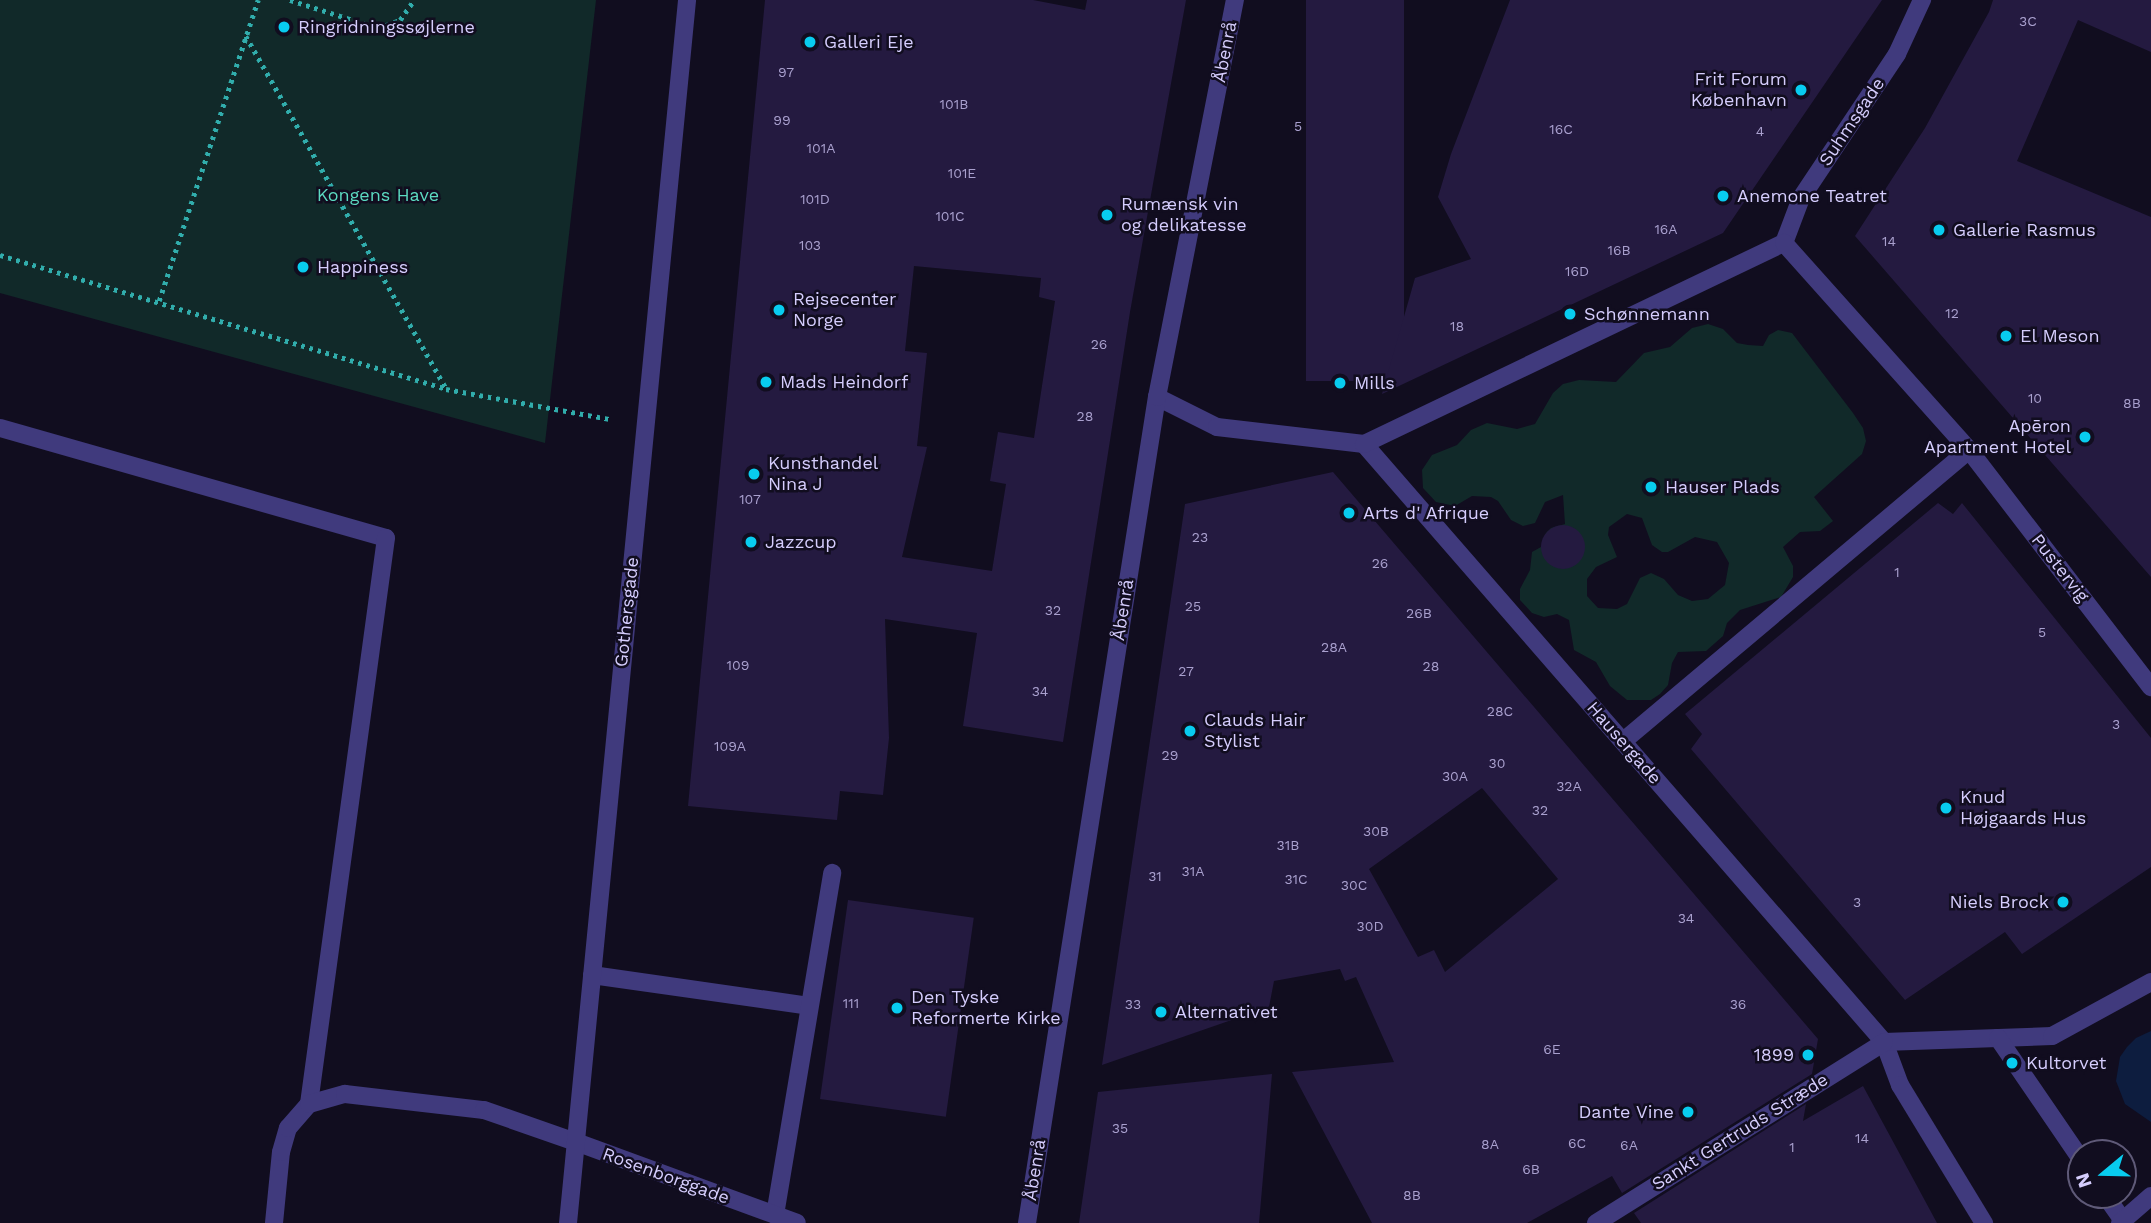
<!DOCTYPE html>
<html>
<head>
<meta charset="utf-8">
<style>
  body { margin:0 }
  #map { position:relative; width:2151px; height:1223px; overflow:hidden; background:#110d1f; font-family:"Work Sans",sans-serif }
  div>[style] { position:absolute }
  .green>* { inset:0; background:#112929 }
  .water>* { inset:0; background:#0d1d3f }
  .building>* { inset:0; background:#241a40; transform-origin:0 0 }
  .round { border-radius:50% }
  .path>* { height:4.5px; margin-top:-2.25px; transform-origin:0; background:repeating-linear-gradient(90deg,#31adac 0 3.5px,transparent 0 8.5px) }
  .service>* { height:18px; margin:-9px; padding:0 9px; transform-origin:9px; border-radius:9px; background:#403a7d }
  .pedestrian>* { height:18px; margin:-9px; padding:0 9px; transform-origin:9px; border-radius:9px; background:#403a7d }
  .minor>* { height:18px; margin:-9px; padding:0 9px; transform-origin:9px; border-radius:9px; background:#403a7d }
  .tertiary>* { height:18px; margin:-9px; padding:0 9px; transform-origin:9px; border-radius:9px; background:#403a7d }
  .dots>* { width:19px; height:19px; translate:-50% -50%; box-sizing:border-box; border:4px solid #110d1f; border-radius:50% }
  span { translate:-50% -50%; white-space:nowrap; text-align:center; line-height:1.15; -webkit-text-stroke:5px #110d1f; paint-order:stroke }
  .number-label { font-size:14px; color:#a9a0ce }
  .number-label span { -webkit-text-stroke-width:0 }
  .poi-label { font-size:18px; color:#d5cdfd }
  .left { translate:0 -50%; text-align:left }
  .right { translate:-100% -50%; text-align:right }
  .street-label { font-size:18px; color:#d5cdfd }
  .park-label { font-size:18px; color:#5cdac1 }
  .north { position:absolute; left:2067px; top:1139px; width:70px; height:70px; box-sizing:border-box; background:#110d1f; border:2px solid #5f5a78; border-radius:50%; rotate:251deg; font-size:19px; font-weight:700; line-height:28px; text-align:center; color:#d5cdfd }
  .north::after { content:''; display:block; margin:auto; width:24px; height:32px; background:#08ccef; clip-path:polygon(50% 0,100% 100%,50% 72%,0 100%) }
</style>
</head>
<body>
<div id="map">
  <div class="green">
    <i style="clip-path:polygon(0 0,596px 0,545px 443px,0 293px)"></i>
    <i style="clip-path:polygon(evenodd,1708px 324px,1723px 329px,1737px 343px,1748px 345px,1763px 346px,1769px 335px,1778px 330px,1792px 333px,1853px 413px,1863px 428px,1866px 441px,1862px 454px,1814px 497px,1833px 521px,1820px 531px,1800px 532px,1783px 547px,1793px 566px,1793px 577px,1781px 597px,1740px 610px,1727px 623px,1723px 636px,1706px 651px,1678px 652px,1672px 663px,1668px 685px,1660px 694px,1651px 700px,1627px 700px,1610px 686px,1596px 662px,1574px 650px,1569px 620px,1557px 614px,1544px 617px,1532px 613px,1520px 600px,1520px 589px,1530px 570px,1532px 552px,1541px 547px,1546px 533px,1551px 528px,1565px 524px,1563px 495px,1545px 502px,1535px 523px,1523px 526px,1511px 520px,1498px 501px,1491px 497px,1472px 496px,1455px 506px,1436px 502px,1423px 488px,1422px 470px,1432px 455px,1457px 445px,1471px 430px,1487px 423px,1517px 429px,1535px 424px,1553px 393px,1563px 384px,1579px 380px,1616px 382px,1644px 353px,1670px 347px,1692px 328px,1708px 324px,1627px 514px,1642px 518px,1652px 545px,1662px 552px,1668px 552px,1695px 537px,1717px 542px,1729px 563px,1725px 585px,1708px 599px,1692px 601px,1678px 595px,1664px 579px,1651px 573px,1640px 578px,1627px 604px,1617px 609px,1598px 608px,1587px 596px,1587px 579px,1596px 567px,1617px 557px,1608px 535px,1609px 527px,1627px 514px)"></i>
  </div>
  <div class="water">
    <i style="clip-path:polygon(2151px 1031px,2151px 1122px,2125px 1104px,2116px 1081px,2120px 1057px,2127px 1047px,2136px 1038px)"></i>
  </div>
  <div class="building">
    <i style="clip-path:polygon(evenodd,765px 0,1033px 0,1085px 10px,1087px 0,1186px 0,1130px 312px,1063px 742px,963px 726px,977px 633px,885px 619px,889px 738px,883px 795px,840px 791px,837px 820px,688px 806px,765px 0,914px 266px,1041px 278px,1039px 297px,1055px 301px,1034px 438px,998px 432px,990px 481px,1006px 484px,992px 571px,902px 557px,927px 447px,917px 446px,927px 353px,905px 351px,914px 266px)"></i>
    <i style="left:1306px;top:0;width:98px;height:381px"></i>
    <i style="clip-path:polygon(1510px 0,1882px 0,1723px 233px,1382px 394px,1415px 278px,1471px 259px,1438px 197px,1451px 154px)"></i>
    <i style="clip-path:polygon(1993px 0,2151px 0,2151px 52px,2078px 20px,2017px 161px,2151px 217px,2151px 577px,1855px 236px,1925px 128px,1989px 12px)"></i>
    <i style="clip-path:polygon(evenodd,1333px 472px,1818px 1039px,1812px 1074px,1622px 1193px,1612px 1176px,1527px 1223px,1372px 1223px,1292px 1072px,1394px 1062px,1356px 977px,1345px 981px,1340px 969px,1274px 981px,1269px 1007px,1102px 1065px,1185px 504px,1333px 472px,1482px 788px,1558px 879px,1445px 972px,1434px 950px,1418px 957px,1369px 869px,1482px 788px)"></i>
    <i style="clip-path:polygon(1938px 503px,1953px 514px,1962px 503px,2151px 738px,2151px 867px,2022px 954px,2005px 932px,1905px 1000px,1691px 749px,1702px 734px,1685px 714px)"></i>
    <i class="round" style="left:1541px;top:525px;width:44px;height:44px"></i>
    <i style="left:848px;top:900px;width:127px;height:201px;rotate:8deg"></i>
    <i style="clip-path:polygon(1272px 1074px,1259px 1223px,1079px 1223px,1098px 1092px)"></i>
    <i style="clip-path:polygon(1863px 1086px,1937px 1223px,1641px 1223px,1634px 1213px,1806px 1104px,1803px 1121px)"></i>
  </div>
  <div class="path">
    <i style="left:290px;top:0;width:92px;rotate:17.7deg"></i>
    <i style="left:378px;top:28px;width:23px;rotate:-20deg"></i>
    <i style="left:400px;top:20px;width:24px;rotate:-55deg"></i>
    <i style="left:246px;top:36px;width:405px;rotate:60.4deg"></i>
    <i style="left:0;top:255px;width:466px;rotate:16.7deg"></i>
    <i style="left:446px;top:389px;width:167px;rotate:10.4deg"></i>
    <i style="left:159px;top:301px;width:317px;rotate:-71.8deg"></i>
  </div>
  <div class="service">
    <i style="left:0;top:428px;width:401px;rotate:15.9deg"></i>
    <i style="left:386px;top:538px;width:571px;rotate:97.75deg"></i>
    <i style="left:592px;top:975px;width:219px;rotate:8.1deg"></i>
    <i style="left:775px;top:1215px;width:347px;rotate:-80.5deg"></i>
    <i style="left:274px;top:1223px;width:71px;rotate:-84.4deg"></i>
    <i style="left:281px;top:1152px;width:25px;rotate:-74deg"></i>
    <i style="left:288px;top:1128px;width:32px;rotate:-49deg"></i>
    <i style="left:309px;top:1104px;width:37px;rotate:-16deg"></i>
    <i style="left:345px;top:1094px;width:140px;rotate:6.6deg"></i>
    <i style="left:484px;top:1110px;width:97px;rotate:19.2deg"></i>
  </div>
  <div class="pedestrian">
    <i style="left:1784px;top:243px;width:48px;rotate:-69.3deg"></i>
    <i style="left:1801px;top:198px;width:173px;rotate:-56.3deg"></i>
    <i style="left:1897px;top:54px;width:60px;rotate:-65.2deg"></i>
    <i style="left:1364px;top:444px;width:792px;rotate:48.99deg"></i>
    <i style="left:1884px;top:1042px;width:46px;rotate:69.6deg"></i>
    <i style="left:1900px;top:1085px;width:162px;rotate:58.7deg"></i>
    <i style="left:1969px;top:450px;width:299px;rotate:52.5deg"></i>
    <i style="left:1998px;top:1038px;width:54px;rotate:-2.1deg"></i>
    <i style="left:2052px;top:1036px;width:113px;rotate:-28.6deg"></i>
    <i style="left:1884px;top:1042px;width:114px;rotate:-2deg"></i>
    <i style="left:1998px;top:1038px;width:147px;rotate:55.6deg"></i>
    <i style="left:2105px;top:1195px;width:32px;rotate:55deg"></i>
    <i style="left:2120px;top:1223px;width:41px;rotate:-41.1deg"></i>
  </div>
  <div class="minor">
    <i style="left:1157px;top:397px;width:67px;rotate:26.6deg"></i>
    <i style="left:1217px;top:427px;width:148px;rotate:6.6deg"></i>
    <i style="left:1364px;top:444px;width:466px;rotate:-25.6deg"></i>
    <i style="left:1784px;top:243px;width:278px;rotate:48.2deg"></i>
    <i style="left:1969px;top:450px;width:452px;rotate:139.9deg"></i>
    <i style="left:576px;top:1142px;width:235px;rotate:20.1deg"></i>
    <i style="left:1027px;top:1223px;width:836px;rotate:-81.06deg"></i>
    <i style="left:1157px;top:397px;width:405px;rotate:-78.9deg"></i>
    <i style="left:1596px;top:1223px;width:340px;rotate:-32.1deg"></i>
  </div>
  <div class="tertiary">
    <i style="left:568px;top:1223px;width:1229px;rotate:-84.44deg"></i>
  </div>
  <div class="dots">
    <i style="left:284px;top:27px;background:#08ccef"></i>
    <i style="left:810px;top:42px;background:#08ccef"></i>
    <i style="left:1801px;top:90px;background:#08ccef"></i>
    <i style="left:1723px;top:196px;background:#08ccef"></i>
    <i style="left:1107px;top:215px;background:#08ccef"></i>
    <i style="left:1939px;top:230px;background:#08ccef"></i>
    <i style="left:303px;top:267px;background:#08ccef"></i>
    <i style="left:779px;top:310px;background:#08ccef"></i>
    <i style="left:1570px;top:314px;background:#08ccef"></i>
    <i style="left:2006px;top:336px;background:#08ccef"></i>
    <i style="left:766px;top:382px;background:#08ccef"></i>
    <i style="left:1340px;top:383px;background:#08ccef"></i>
    <i style="left:2085px;top:437px;background:#08ccef"></i>
    <i style="left:754px;top:474px;background:#08ccef"></i>
    <i style="left:1651px;top:487px;background:#08ccef"></i>
    <i style="left:1349px;top:513px;background:#08ccef"></i>
    <i style="left:751px;top:542px;background:#08ccef"></i>
    <i style="left:1190px;top:731px;background:#08ccef"></i>
    <i style="left:1946px;top:808px;background:#08ccef"></i>
    <i style="left:2063px;top:902px;background:#08ccef"></i>
    <i style="left:897px;top:1008px;background:#08ccef"></i>
    <i style="left:1161px;top:1012px;background:#08ccef"></i>
    <i style="left:1808px;top:1055px;background:#08ccef"></i>
    <i style="left:2012px;top:1063px;background:#08ccef"></i>
    <i style="left:1688px;top:1112px;background:#08ccef"></i>
  </div>
  <div class="number-label">
    <span style="left:2028px;top:21px">3C</span>
    <span style="left:786px;top:72px">97</span>
    <span style="left:954px;top:104px">101B</span>
    <span style="left:782px;top:120px">99</span>
    <span style="left:1298px;top:126px">5</span>
    <span style="left:1561px;top:129px">16C</span>
    <span style="left:1760px;top:131px">4</span>
    <span style="left:821px;top:148px">101A</span>
    <span style="left:962px;top:173px">101E</span>
    <span style="left:815px;top:199px">101D</span>
    <span style="left:950px;top:216px">101C</span>
    <span style="left:1666px;top:229px">16A</span>
    <span style="left:1889px;top:241px">14</span>
    <span style="left:810px;top:245px">103</span>
    <span style="left:1619px;top:250px">16B</span>
    <span style="left:1577px;top:271px">16D</span>
    <span style="left:1952px;top:313px">12</span>
    <span style="left:1457px;top:326px">18</span>
    <span style="left:1099px;top:344px">26</span>
    <span style="left:2035px;top:398px">10</span>
    <span style="left:2132px;top:403px">8B</span>
    <span style="left:1085px;top:416px">28</span>
    <span style="left:750px;top:499px">107</span>
    <span style="left:1200px;top:537px">23</span>
    <span style="left:1380px;top:563px">26</span>
    <span style="left:1897px;top:572px">1</span>
    <span style="left:1193px;top:606px">25</span>
    <span style="left:1053px;top:610px">32</span>
    <span style="left:1419px;top:613px">26B</span>
    <span style="left:2042px;top:632px">5</span>
    <span style="left:1334px;top:647px">28A</span>
    <span style="left:738px;top:665px">109</span>
    <span style="left:1431px;top:666px">28</span>
    <span style="left:1186px;top:671px">27</span>
    <span style="left:1040px;top:691px">34</span>
    <span style="left:1500px;top:711px">28C</span>
    <span style="left:2116px;top:724px">3</span>
    <span style="left:730px;top:746px">109A</span>
    <span style="left:1170px;top:755px">29</span>
    <span style="left:1497px;top:763px">30</span>
    <span style="left:1455px;top:776px">30A</span>
    <span style="left:1569px;top:786px">32A</span>
    <span style="left:1540px;top:810px">32</span>
    <span style="left:1376px;top:831px">30B</span>
    <span style="left:1288px;top:845px">31B</span>
    <span style="left:1193px;top:871px">31A</span>
    <span style="left:1155px;top:876px">31</span>
    <span style="left:1296px;top:879px">31C</span>
    <span style="left:1354px;top:885px">30C</span>
    <span style="left:1857px;top:902px">3</span>
    <span style="left:1686px;top:918px">34</span>
    <span style="left:1370px;top:926px">30D</span>
    <span style="left:851px;top:1003px">111</span>
    <span style="left:1133px;top:1004px">33</span>
    <span style="left:1738px;top:1004px">36</span>
    <span style="left:1552px;top:1049px">6E</span>
    <span style="left:1120px;top:1128px">35</span>
    <span style="left:1862px;top:1138px">14</span>
    <span style="left:1577px;top:1143px">6C</span>
    <span style="left:1490px;top:1144px">8A</span>
    <span style="left:1629px;top:1145px">6A</span>
    <span style="left:1792px;top:1147px">1</span>
    <span style="left:1531px;top:1169px">6B</span>
    <span style="left:1412px;top:1195px">8B</span>
  </div>
  <div class="poi-label">
    <span class="left" style="left:298px;top:27px">Ringridningssøjlerne</span>
    <span class="left" style="left:824px;top:42px">Galleri Eje</span>
    <span class="right" style="left:1787px;top:90px">Frit Forum<br>København</span>
    <span class="left" style="left:1737px;top:196px">Anemone Teatret</span>
    <span class="left" style="left:1121px;top:215px">Rumænsk vin<br>og delikatesse</span>
    <span class="left" style="left:1953px;top:230px">Gallerie Rasmus</span>
    <span class="left" style="left:317px;top:267px">Happiness</span>
    <span class="left" style="left:793px;top:310px">Rejsecenter<br>Norge</span>
    <span class="left" style="left:1584px;top:314px">Schønnemann</span>
    <span class="left" style="left:2020px;top:336px">El Meson</span>
    <span class="left" style="left:780px;top:382px">Mads Heindorf</span>
    <span class="left" style="left:1354px;top:383px">Mills</span>
    <span class="right" style="left:2071px;top:437px">Apēron<br>Apartment Hotel</span>
    <span class="left" style="left:768px;top:474px">Kunsthandel<br>Nina J</span>
    <span class="left" style="left:1665px;top:487px">Hauser Plads</span>
    <span class="left" style="left:1363px;top:513px">Arts d' Afrique</span>
    <span class="left" style="left:765px;top:542px">Jazzcup</span>
    <span class="left" style="left:1204px;top:731px">Clauds Hair<br>Stylist</span>
    <span class="left" style="left:1960px;top:808px">Knud<br>Højgaards Hus</span>
    <span class="right" style="left:2049px;top:902px">Niels Brock</span>
    <span class="left" style="left:911px;top:1008px">Den Tyske<br>Reformerte Kirke</span>
    <span class="left" style="left:1175px;top:1012px">Alternativet</span>
    <span class="right" style="left:1794px;top:1055px">1899</span>
    <span class="left" style="left:2026px;top:1063px">Kultorvet</span>
    <span class="right" style="left:1674px;top:1112px">Dante Vine</span>
  </div>
  <div class="street-label">
    <span style="left:1225px;top:52px;rotate:-79deg">Åbenrå</span>
    <span style="left:1852px;top:122px;rotate:-56deg">Suhmsgade</span>
    <span style="left:2060px;top:568px;rotate:52deg">Pustervig</span>
    <span style="left:1123px;top:610px;rotate:-81deg">Åbenrå</span>
    <span style="left:627px;top:612px;rotate:-84deg">Gothersgade</span>
    <span style="left:1624px;top:743px;rotate:49deg">Hausergade</span>
    <span style="left:1740px;top:1132px;rotate:-32deg">Sankt Gertruds Stræde</span>
    <span style="left:1035px;top:1170px;rotate:-81deg">Åbenrå</span>
    <span style="left:666px;top:1176px;rotate:20deg">Rosenborggade</span>
  </div>
  <div class="park-label">
    <span style="left:378px;top:195px">Kongens Have</span>
  </div>
  <div class="north">N</div>
</div>
</body>
</html>
